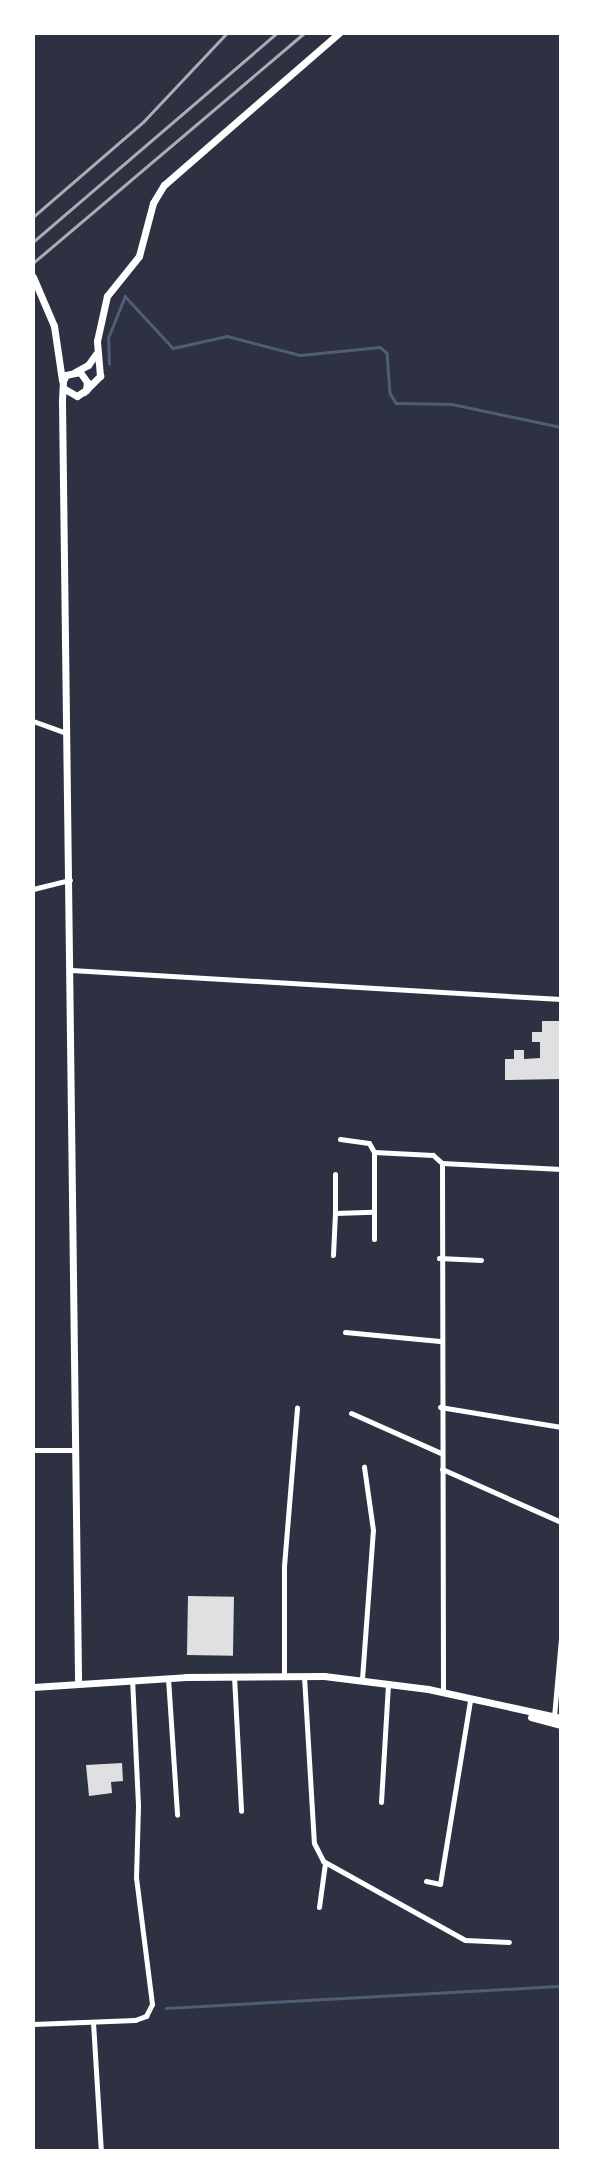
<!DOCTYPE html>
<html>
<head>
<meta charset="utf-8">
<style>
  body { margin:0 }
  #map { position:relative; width:594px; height:2184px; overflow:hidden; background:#2d3142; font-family:Figtree,sans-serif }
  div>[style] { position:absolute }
  .stream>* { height:2.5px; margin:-1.25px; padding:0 1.25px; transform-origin:1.25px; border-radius:1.25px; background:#4f5d75 }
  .building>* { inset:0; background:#e0e0e3; transform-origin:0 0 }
  .minor>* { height:5px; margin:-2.5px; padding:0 2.5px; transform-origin:2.5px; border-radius:2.5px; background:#fff }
  .tertiary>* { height:7px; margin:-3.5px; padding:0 3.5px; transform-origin:3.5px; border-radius:3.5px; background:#fff }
  .rail>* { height:2.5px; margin:-1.25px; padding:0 1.25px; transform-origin:1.25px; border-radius:1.25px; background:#abadb3 }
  span { translate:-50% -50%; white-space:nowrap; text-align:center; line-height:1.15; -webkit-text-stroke:6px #fff; paint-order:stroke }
  .frame { position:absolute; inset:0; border:35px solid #fff; pointer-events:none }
</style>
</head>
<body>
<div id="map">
  <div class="stream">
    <i style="left:109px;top:364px;width:26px;rotate:-92deg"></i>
    <i style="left:108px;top:338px;width:45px;rotate:-68deg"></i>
    <i style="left:125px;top:296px;width:71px;rotate:47.3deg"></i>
    <i style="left:173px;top:348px;width:55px;rotate:-12.5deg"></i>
    <i style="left:227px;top:336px;width:75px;rotate:14.6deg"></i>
    <i style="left:300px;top:355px;width:80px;rotate:-5.7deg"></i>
    <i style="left:380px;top:347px;width:9px;rotate:41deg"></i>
    <i style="left:387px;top:353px;width:40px;rotate:85.7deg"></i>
    <i style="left:390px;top:393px;width:12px;rotate:59deg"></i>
    <i style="left:396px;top:403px;width:56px;rotate:1deg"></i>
    <i style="left:452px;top:404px;width:111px;rotate:11.9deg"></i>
    <i style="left:166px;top:2008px;width:396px;rotate:-3.2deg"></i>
  </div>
  <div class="building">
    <i style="clip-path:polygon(542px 1021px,561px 1021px,561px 1079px,505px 1080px,505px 1059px,514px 1059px,514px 1050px,524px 1050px,524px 1059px,540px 1058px,540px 1042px,532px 1042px,532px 1032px,542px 1032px)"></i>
    <i style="left:188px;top:1596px;width:46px;height:59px;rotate:1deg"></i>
    <i style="clip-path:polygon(122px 1763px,123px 1781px,111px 1782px,112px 1793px,89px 1796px,86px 1765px)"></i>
  </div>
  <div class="minor">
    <i style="left:33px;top:721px;width:35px;rotate:20deg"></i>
    <i style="left:33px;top:889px;width:38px;rotate:-14deg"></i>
    <i style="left:71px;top:970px;width:491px;rotate:3.4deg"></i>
    <i style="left:340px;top:1139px;width:29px;rotate:8deg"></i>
    <i style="left:369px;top:1143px;width:10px;rotate:61deg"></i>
    <i style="left:442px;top:1163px;width:529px;rotate:89.89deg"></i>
    <i style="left:442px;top:1163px;width:119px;rotate:2.9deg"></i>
    <i style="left:335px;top:1174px;width:39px;rotate:90deg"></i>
    <i style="left:335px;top:1213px;width:38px;rotate:-2deg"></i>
    <i style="left:374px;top:1239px;width:87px;rotate:-90deg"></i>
    <i style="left:374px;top:1152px;width:59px;rotate:2.9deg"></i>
    <i style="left:433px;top:1155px;width:12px;rotate:42deg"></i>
    <i style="left:333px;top:1255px;width:42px;rotate:-87.3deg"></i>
    <i style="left:439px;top:1258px;width:42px;rotate:2.7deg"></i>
    <i style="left:345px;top:1332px;width:95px;rotate:5.4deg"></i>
    <i style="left:440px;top:1407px;width:123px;rotate:9.4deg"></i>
    <i style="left:351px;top:1413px;width:98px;rotate:24deg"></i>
    <i style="left:33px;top:1450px;width:41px"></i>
    <i style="left:442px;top:1469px;width:130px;rotate:24deg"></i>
    <i style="left:234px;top:1676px;width:135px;rotate:87deg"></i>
    <i style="left:284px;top:1676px;width:110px;rotate:-90deg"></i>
    <i style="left:284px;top:1566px;width:159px;rotate:-85.3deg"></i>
    <i style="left:304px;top:1676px;width:167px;rotate:86.6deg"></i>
    <i style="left:314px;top:1843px;width:20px;rotate:63deg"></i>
    <i style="left:323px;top:1861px;width:162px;rotate:29.1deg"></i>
    <i style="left:465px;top:1940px;width:44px;rotate:2.6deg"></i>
    <i style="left:168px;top:1678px;width:137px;rotate:86.2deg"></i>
    <i style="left:362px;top:1679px;width:149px;rotate:-85.8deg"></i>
    <i style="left:373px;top:1530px;width:64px;rotate:-98.1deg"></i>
    <i style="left:554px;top:1717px;width:79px;rotate:-84.9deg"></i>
    <i style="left:381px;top:1802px;width:119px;rotate:-86.6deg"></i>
    <i style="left:426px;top:1881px;width:14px;rotate:12deg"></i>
    <i style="left:440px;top:1884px;width:186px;rotate:-80.7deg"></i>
    <i style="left:319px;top:1907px;width:44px;rotate:-82.2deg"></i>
    <i style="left:93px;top:2022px;width:129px;rotate:86.5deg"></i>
    <i style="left:33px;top:2024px;width:102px;rotate:-2.2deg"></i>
    <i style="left:135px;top:2020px;width:12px;rotate:-20deg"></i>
    <i style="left:146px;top:2016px;width:13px;rotate:-63deg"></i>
    <i style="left:152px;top:2004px;width:127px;rotate:-97.2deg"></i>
    <i style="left:136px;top:1878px;width:73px;rotate:-88.4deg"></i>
    <i style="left:138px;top:1805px;width:125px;rotate:-92.7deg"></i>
  </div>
  <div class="tertiary">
    <i style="left:33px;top:277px;width:53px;rotate:66.8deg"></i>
    <i style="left:54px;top:326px;width:55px;rotate:81.6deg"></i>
    <i style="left:75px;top:372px;width:15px;rotate:-28deg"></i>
    <i style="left:88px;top:365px;width:14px;rotate:-54deg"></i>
    <i style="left:63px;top:388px;width:16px;rotate:30deg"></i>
    <i style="left:77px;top:396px;width:11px;rotate:-34deg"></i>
    <i style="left:86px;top:390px;width:8px;rotate:-83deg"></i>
    <i style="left:87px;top:382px;width:12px;rotate:-125deg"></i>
    <i style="left:80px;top:372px;width:14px;rotate:168deg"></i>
    <i style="left:66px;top:375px;width:7px;rotate:117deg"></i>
    <i style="left:63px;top:381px;width:21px;rotate:93deg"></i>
    <i style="left:62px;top:402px;width:1281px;rotate:89.28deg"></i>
    <i style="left:84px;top:392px;width:23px;rotate:-45deg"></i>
    <i style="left:100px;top:376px;width:35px;rotate:-95deg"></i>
    <i style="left:97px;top:341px;width:46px;rotate:-77.5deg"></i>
    <i style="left:107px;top:296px;width:51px;rotate:-51.3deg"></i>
    <i style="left:139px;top:256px;width:55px;rotate:-75.2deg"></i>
    <i style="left:153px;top:203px;width:21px;rotate:-59deg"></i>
    <i style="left:164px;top:185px;width:232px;rotate:-41deg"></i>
    <i style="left:33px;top:1687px;width:153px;rotate:-3.7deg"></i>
    <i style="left:186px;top:1677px;width:138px;rotate:-0.4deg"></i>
    <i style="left:324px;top:1676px;width:105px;rotate:7.1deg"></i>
    <i style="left:428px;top:1689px;width:136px;rotate:12.3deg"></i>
    <i style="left:531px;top:1717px;width:31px;rotate:15deg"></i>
  </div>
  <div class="rail">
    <i style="left:33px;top:217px;width:145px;rotate:-40.8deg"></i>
    <i style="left:143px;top:122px;width:122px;rotate:-46.7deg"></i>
    <i style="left:33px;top:242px;width:321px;rotate:-40.6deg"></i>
    <i style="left:33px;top:263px;width:355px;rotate:-40.3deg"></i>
  </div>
  <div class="frame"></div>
</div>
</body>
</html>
